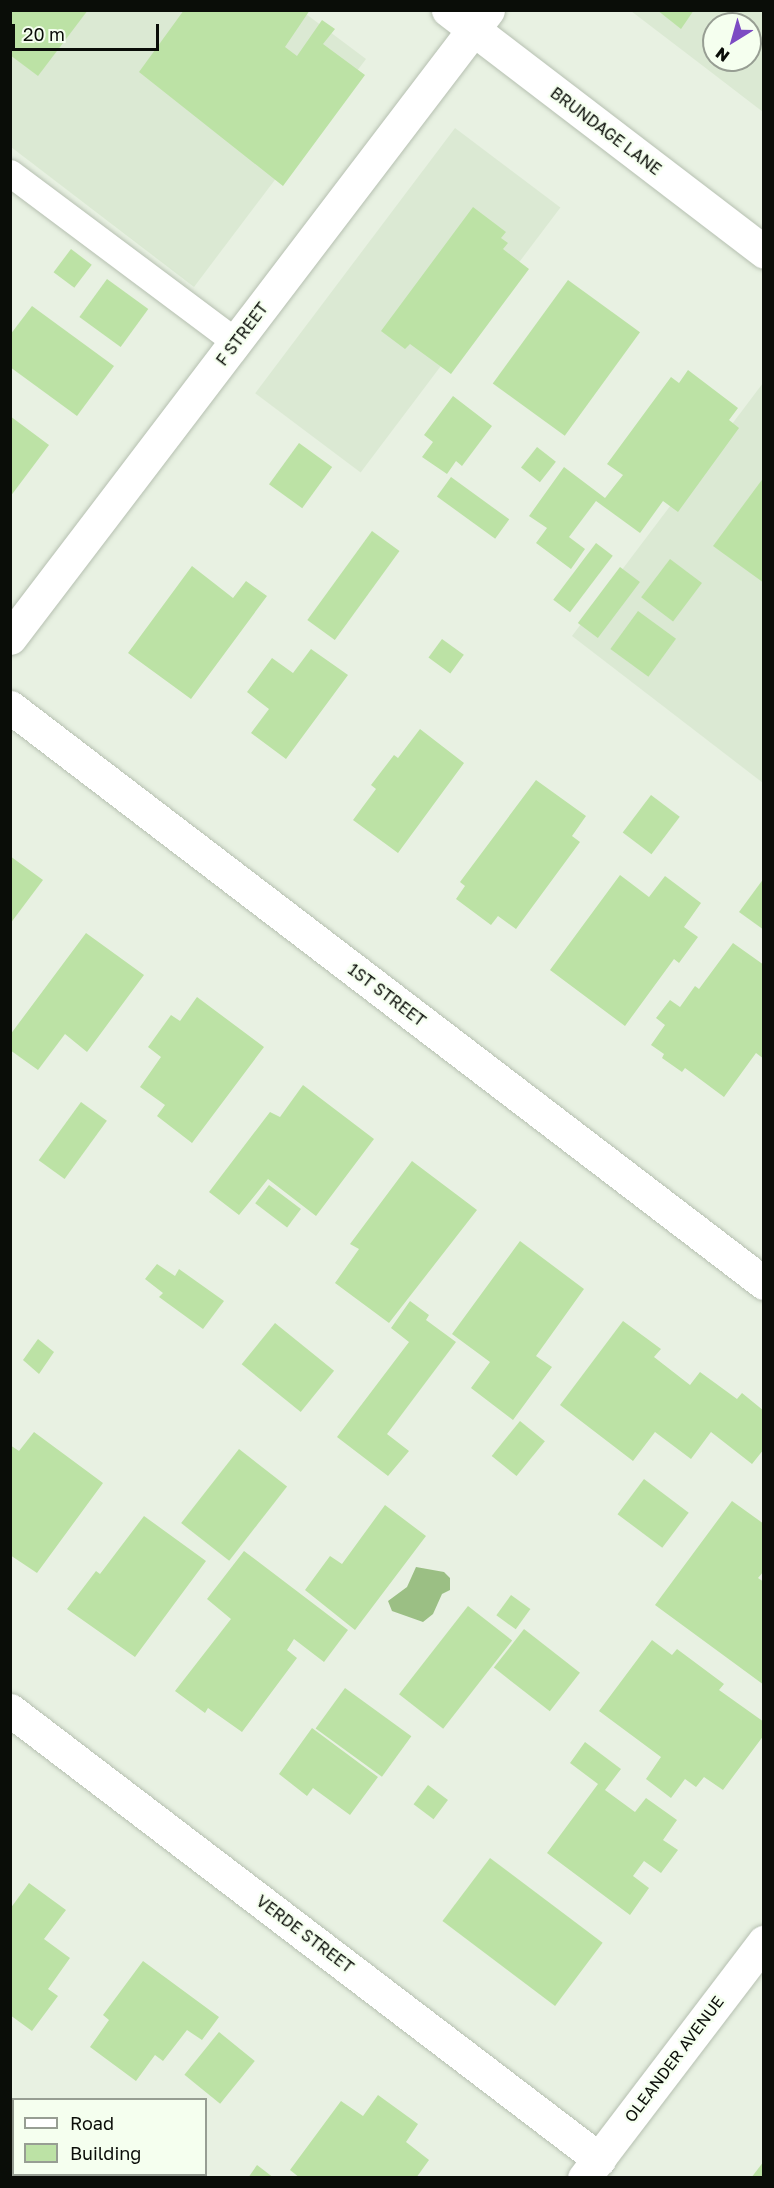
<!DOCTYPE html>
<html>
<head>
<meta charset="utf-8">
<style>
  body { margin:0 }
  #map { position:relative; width:774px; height:2188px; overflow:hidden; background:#e8f1e2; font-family:"Golos Text",sans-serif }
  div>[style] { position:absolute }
  .built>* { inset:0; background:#dbe9d3; transform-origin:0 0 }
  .water>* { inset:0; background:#9bbf84 }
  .building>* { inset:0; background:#bce2a5; transform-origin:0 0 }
  .roads { filter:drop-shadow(0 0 2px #b6c0b1) drop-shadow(0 0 2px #b6c0b1) }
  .lane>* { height:27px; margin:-13.5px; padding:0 13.5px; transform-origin:13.5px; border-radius:13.5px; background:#fff }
  .street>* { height:33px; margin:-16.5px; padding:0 16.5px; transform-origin:16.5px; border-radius:16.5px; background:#fff }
  .secondary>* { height:33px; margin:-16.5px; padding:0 16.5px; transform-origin:16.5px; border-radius:16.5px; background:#fff }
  span { translate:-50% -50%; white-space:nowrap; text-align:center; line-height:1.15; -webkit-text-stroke:4.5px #f5ffef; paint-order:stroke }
  .street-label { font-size:16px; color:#0a0d08 }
  .frame { position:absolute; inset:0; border:12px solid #0a0d08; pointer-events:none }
  .legend { position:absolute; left:12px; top:2098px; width:195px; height:78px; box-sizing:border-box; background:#f5ffef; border:2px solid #979e93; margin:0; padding:8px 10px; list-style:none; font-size:18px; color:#0a0d08 }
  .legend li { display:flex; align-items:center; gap:12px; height:30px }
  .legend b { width:30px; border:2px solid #979e93 }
  .north { position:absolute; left:702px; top:12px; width:60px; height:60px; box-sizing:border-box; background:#f5ffef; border:2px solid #979e93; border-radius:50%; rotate:217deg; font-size:16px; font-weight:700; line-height:24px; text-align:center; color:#0a0d08 }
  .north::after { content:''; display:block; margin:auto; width:21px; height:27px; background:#7c4bc3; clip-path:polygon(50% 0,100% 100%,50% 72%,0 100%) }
  .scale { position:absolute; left:12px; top:24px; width:147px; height:27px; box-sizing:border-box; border:3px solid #0a0d08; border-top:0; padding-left:8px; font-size:18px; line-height:21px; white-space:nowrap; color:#0a0d08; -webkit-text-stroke:4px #f5ffef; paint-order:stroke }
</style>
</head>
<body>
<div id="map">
  <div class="built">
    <i style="clip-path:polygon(10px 11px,302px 11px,366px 59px,194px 287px,11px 147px)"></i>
    <i style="clip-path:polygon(evenodd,631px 11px,763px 11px,763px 112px,707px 69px,631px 11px,714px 24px,750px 24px,750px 60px,714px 60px,714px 24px)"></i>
    <i style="left:455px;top:128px;width:132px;height:332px;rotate:37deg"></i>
    <i style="clip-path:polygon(763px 383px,763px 783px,572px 636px)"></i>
  </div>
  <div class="water">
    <i style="clip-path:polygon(416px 1567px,444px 1572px,450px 1578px,450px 1590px,442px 1594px,433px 1614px,423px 1622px,392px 1611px,388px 1601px,407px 1587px)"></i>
  </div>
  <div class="building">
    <i style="clip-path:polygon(10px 10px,88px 10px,38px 76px,10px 55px)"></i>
    <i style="clip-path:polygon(184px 10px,310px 10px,285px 47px,297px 56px,322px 20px,335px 29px,323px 44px,365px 75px,283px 186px,139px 72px)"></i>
    <i style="clip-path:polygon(657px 10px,694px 10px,681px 29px)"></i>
    <i style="clip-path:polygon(473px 207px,506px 232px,501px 238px,508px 243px,503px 249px,529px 269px,451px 374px,410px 344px,405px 349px,381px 331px)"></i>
    <i style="left:71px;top:249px;width:26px;height:29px;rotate:37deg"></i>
    <i style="left:107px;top:279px;width:51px;height:47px;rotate:36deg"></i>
    <i style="left:568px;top:280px;width:89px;height:128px;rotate:36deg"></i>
    <i style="clip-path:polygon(32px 306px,114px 366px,77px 416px,10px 367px,10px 335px)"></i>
    <i style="clip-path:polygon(688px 370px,738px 408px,729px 420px,739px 428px,678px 512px,663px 501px,640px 533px,596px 501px,569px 537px,585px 549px,571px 569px,536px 543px,547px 528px,529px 516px,564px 467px,605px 498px,623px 475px,607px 464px,671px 377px,679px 383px)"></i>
    <i style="clip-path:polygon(453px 396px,492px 426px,462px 466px,456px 461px,447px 474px,422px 457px,433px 442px,424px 435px)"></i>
    <i style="clip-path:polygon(10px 416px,49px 445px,10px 497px)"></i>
    <i style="left:299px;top:443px;width:41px;height:51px;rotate:36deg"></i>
    <i style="left:537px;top:447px;width:24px;height:26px;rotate:38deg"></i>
    <i style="left:451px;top:477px;width:72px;height:24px;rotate:36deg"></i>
    <i style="clip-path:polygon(764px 477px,764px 583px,713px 546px)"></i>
    <i style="left:372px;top:531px;width:34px;height:110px;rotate:36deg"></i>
    <i style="left:596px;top:543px;width:21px;height:71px;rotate:37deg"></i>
    <i style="left:670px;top:559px;width:40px;height:48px;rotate:37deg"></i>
    <i style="clip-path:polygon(192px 566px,233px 598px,246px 581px,267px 596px,191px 699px,128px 653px)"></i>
    <i style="left:620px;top:567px;width:25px;height:70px;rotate:37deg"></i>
    <i style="left:638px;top:611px;width:47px;height:47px;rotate:36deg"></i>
    <i style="left:442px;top:639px;width:27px;height:23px;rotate:36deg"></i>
    <i style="clip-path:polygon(311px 649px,348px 675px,286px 759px,251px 733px,269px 709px,247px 692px,272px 658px,293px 673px)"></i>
    <i style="clip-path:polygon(420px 729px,464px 763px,398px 853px,353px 820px,376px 789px,371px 785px,394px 755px,398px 758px)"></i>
    <i style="clip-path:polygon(536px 780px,586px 816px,572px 836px,580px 842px,516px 929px,498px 916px,491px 925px,456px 899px,465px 886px,460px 882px)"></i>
    <i style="left:651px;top:795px;width:36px;height:47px;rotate:37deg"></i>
    <i style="clip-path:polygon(10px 856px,43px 880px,10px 924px)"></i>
    <i style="clip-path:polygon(620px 875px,649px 897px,665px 876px,701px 903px,684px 927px,698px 937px,679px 963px,674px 959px,625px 1026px,550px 970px)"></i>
    <i style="clip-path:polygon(764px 878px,764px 930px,739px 912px)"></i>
    <i style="clip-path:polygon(86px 933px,144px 975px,87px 1052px,65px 1034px,38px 1070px,10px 1050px,10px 1035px)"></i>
    <i style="clip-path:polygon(733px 943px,764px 965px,764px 1059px,756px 1053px,724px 1097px,685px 1068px,682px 1072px,662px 1058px,664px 1054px,651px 1045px,665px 1025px,656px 1018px,670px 1000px,680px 1007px,695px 986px,699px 989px)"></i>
    <i style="clip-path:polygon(197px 997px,264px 1047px,192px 1143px,157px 1116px,165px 1105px,140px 1087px,161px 1057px,148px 1047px,171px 1015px,180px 1021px)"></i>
    <i style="clip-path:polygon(303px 1085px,374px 1139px,316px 1216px,268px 1179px,239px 1215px,209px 1192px,270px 1112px,280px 1117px)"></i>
    <i style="left:81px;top:1102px;width:32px;height:72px;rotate:36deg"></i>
    <i style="clip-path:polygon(412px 1161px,477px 1210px,389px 1323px,335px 1283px,359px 1249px,350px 1244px)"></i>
    <i style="left:269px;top:1185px;width:40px;height:23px;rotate:37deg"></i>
    <i style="clip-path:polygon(520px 1241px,584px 1289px,536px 1356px,552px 1367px,513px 1420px,471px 1388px,490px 1362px,452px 1334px)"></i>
    <i style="clip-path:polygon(157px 1264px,175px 1276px,179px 1269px,224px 1301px,203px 1329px,159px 1297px,163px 1293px,145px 1279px)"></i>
    <i style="clip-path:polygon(410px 1301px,429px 1315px,426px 1320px,456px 1342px,387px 1434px,409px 1451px,388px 1476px,337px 1437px,409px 1342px,391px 1328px)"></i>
    <i style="clip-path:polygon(623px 1321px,661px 1349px,654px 1357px,690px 1385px,700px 1372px,737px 1399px,742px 1393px,764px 1411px,764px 1449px,752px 1464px,711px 1432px,691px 1459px,655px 1432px,633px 1461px,560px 1405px)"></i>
    <i style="left:275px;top:1323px;width:76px;height:53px;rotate:39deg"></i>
    <i style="clip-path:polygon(38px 1339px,54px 1352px,39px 1374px,23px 1360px)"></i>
    <i style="left:520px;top:1421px;width:32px;height:45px;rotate:39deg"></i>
    <i style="clip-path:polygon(34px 1432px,103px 1483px,37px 1573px,10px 1555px,10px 1445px,19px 1451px)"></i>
    <i style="left:239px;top:1449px;width:61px;height:94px;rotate:38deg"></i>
    <i style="left:644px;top:1479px;width:56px;height:44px;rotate:37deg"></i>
    <i style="clip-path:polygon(732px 1501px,764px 1524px,764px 1571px,758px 1578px,764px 1582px,764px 1685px,655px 1605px)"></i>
    <i style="clip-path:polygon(385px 1505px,426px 1536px,355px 1630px,305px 1590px,330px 1556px,342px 1564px)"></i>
    <i style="clip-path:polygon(144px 1516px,206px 1561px,135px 1657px,67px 1609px,96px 1571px,100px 1574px)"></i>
    <i style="clip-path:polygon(244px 1551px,348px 1630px,324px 1662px,294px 1639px,287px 1650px,297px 1658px,242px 1732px,208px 1708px,205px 1713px,175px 1691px,231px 1619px,207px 1599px)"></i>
    <i style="left:511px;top:1595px;width:24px;height:25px;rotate:36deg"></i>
    <i style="left:468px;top:1606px;width:56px;height:112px;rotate:38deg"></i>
    <i style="left:524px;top:1629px;width:71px;height:49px;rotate:38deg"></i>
    <i style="clip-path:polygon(652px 1640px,672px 1655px,677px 1649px,724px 1684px,719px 1690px,764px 1722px,764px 1735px,723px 1790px,704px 1777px,696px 1787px,685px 1779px,671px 1798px,646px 1779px,661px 1757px,599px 1711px)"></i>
    <i style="left:345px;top:1688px;width:82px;height:50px;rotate:36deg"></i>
    <i style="clip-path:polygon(312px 1728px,378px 1777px,350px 1815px,313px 1788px,307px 1796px,279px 1774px)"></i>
    <i style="clip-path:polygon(585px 1742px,621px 1769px,605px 1790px,635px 1812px,646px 1798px,677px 1820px,663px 1840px,678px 1850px,661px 1873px,644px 1861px,633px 1876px,649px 1888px,630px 1915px,547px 1853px,598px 1784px,570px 1763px)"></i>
    <i style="left:428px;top:1785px;width:25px;height:24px;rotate:37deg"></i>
    <i style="left:490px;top:1858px;width:141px;height:79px;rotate:37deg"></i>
    <i style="clip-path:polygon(29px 1883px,66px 1910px,44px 1939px,70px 1958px,48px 1989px,58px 1996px,32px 2031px,10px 2015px,10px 1909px)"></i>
    <i style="clip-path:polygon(143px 1961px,219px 2017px,202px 2040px,187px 2030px,163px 2061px,155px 2055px,136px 2081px,90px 2047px,109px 2020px,103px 2015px)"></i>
    <i style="left:219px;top:2032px;width:46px;height:55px;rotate:39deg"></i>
    <i style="clip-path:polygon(378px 2095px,418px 2124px,406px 2142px,429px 2160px,416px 2178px,300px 2178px,290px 2170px,341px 2101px,363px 2116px)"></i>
    <i style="clip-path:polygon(764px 2161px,764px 2178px,751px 2178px)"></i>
    <i style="clip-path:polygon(257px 2165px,274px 2178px,248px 2178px)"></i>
    <i style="clip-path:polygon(44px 2174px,93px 2174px,41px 2178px)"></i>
  </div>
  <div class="roads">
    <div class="lane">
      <i style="left:10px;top:173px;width:282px;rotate:36.8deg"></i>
    </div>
    <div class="street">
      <i style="left:10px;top:638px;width:789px;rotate:-52.72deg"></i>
      <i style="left:10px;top:707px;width:949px;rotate:37.38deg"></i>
      <i style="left:10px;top:1710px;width:741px;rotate:37.32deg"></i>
      <i style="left:584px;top:2178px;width:297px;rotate:-52.7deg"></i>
    </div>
    <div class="secondary">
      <i style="left:448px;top:10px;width:398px;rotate:37.4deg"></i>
    </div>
  </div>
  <div class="street-label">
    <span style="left:606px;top:131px;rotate:37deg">BRUNDAGE LANE</span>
    <span style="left:242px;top:334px;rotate:-53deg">F STREET</span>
    <span style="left:387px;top:995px;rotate:37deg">1ST STREET</span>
    <span style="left:305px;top:1934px;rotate:37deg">VERDE STREET</span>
    <span style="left:674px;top:2059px;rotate:-53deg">OLEANDER AVENUE</span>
  </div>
  <div class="frame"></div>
  <ul class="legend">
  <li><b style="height:8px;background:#fff"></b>Road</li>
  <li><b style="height:16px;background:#bce2a5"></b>Building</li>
  </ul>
  <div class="north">N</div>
  <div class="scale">20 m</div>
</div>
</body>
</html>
